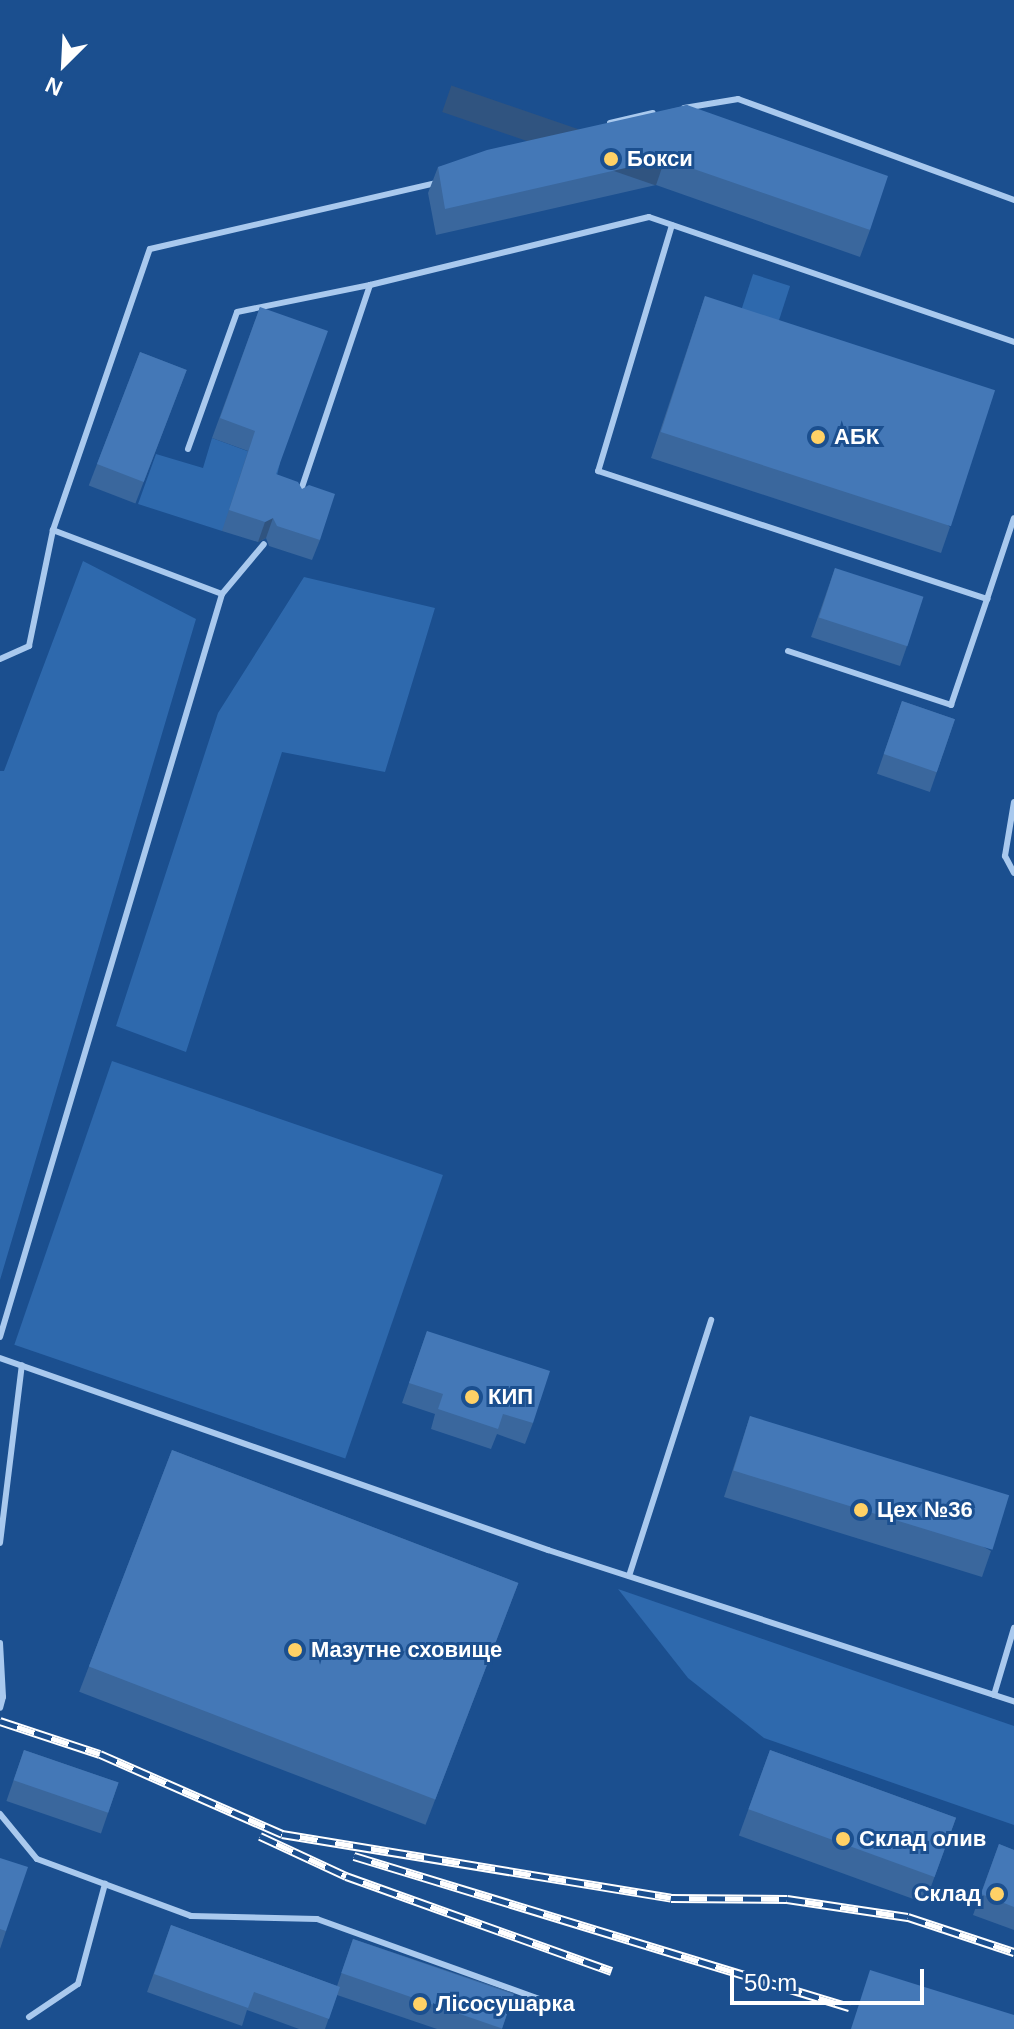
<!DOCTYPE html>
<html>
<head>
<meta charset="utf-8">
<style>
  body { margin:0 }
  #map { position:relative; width:1014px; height:2029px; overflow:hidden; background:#1b4f8f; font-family:Arial,sans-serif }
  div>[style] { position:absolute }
  .green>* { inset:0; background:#2e69ad; transform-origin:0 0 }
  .service>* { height:6px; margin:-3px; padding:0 3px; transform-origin:3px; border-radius:3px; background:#a9c9ee }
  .rail>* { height:9px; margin-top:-4.5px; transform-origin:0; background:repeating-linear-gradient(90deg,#1b4f8f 0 18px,#fff 0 36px); box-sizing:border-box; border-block:2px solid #fff }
  .wall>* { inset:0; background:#3a679d; transform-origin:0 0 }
  .shaded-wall>* { inset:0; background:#305480; transform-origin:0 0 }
  .building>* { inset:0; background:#4478b7; transform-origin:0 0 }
  .dots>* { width:22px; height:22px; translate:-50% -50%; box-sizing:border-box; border:4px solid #1b4f8f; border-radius:50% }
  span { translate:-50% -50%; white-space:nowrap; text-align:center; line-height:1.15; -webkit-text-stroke:6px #1b4f8f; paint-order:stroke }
  .poi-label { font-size:22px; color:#fff; font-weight:700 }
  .left { translate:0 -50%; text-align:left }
  .right { translate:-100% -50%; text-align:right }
  .north { position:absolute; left:24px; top:24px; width:80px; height:80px; -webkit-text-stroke:6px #1b4f8f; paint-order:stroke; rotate:204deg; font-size:22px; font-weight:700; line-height:32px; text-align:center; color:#fff }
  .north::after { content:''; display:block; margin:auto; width:28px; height:36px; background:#fff; clip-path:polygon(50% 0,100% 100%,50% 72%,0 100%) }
  .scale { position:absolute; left:730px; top:1969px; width:194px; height:36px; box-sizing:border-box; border:4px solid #fff; border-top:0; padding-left:10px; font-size:24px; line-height:28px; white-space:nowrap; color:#fff; -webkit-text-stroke:6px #1b4f8f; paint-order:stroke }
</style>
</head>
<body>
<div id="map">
  <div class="green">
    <i style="left:753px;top:274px;width:39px;height:63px;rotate:18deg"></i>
    <i style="clip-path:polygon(212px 438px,280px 463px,272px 496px,222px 531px,138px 504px,156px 454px,203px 468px)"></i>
    <i style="clip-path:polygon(83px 561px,196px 619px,0 1280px,0 771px,4px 771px)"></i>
    <i style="clip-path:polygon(304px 577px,435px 608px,385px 772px,282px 752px,186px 1052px,116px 1026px,218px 713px)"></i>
    <i style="left:112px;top:1061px;width:350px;height:300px;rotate:19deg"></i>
    <i style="clip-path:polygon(618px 1589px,1014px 1726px,1014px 1825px,764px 1738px,688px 1678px)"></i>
  </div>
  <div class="service">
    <i style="left:684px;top:108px;width:55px;rotate:-9.5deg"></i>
    <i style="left:738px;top:99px;width:294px;rotate:20.1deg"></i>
    <i style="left:610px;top:123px;width:44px;rotate:-13.1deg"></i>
    <i style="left:672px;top:225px;width:257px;rotate:106.7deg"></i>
    <i style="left:598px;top:471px;width:410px;rotate:18.2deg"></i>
    <i style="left:987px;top:599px;width:85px;rotate:-71.6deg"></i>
    <i style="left:370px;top:285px;width:287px;rotate:-13.7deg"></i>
    <i style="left:649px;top:217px;width:386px;rotate:18.9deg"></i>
    <i style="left:188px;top:449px;width:145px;rotate:-70.3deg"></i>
    <i style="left:237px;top:312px;width:136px;rotate:-11.5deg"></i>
    <i style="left:370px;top:285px;width:219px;rotate:108.6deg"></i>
    <i style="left:222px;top:594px;width:181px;rotate:-159.3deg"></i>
    <i style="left:53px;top:530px;width:297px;rotate:-71deg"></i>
    <i style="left:150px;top:249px;width:294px;rotate:-13deg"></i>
    <i style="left:788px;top:651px;width:172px;rotate:18.3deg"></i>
    <i style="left:951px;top:705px;width:112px;rotate:-71.2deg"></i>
    <i style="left:0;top:659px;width:32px;rotate:-24deg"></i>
    <i style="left:29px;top:646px;width:118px;rotate:-78.3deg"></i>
    <i style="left:1014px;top:802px;width:55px;rotate:99.5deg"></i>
    <i style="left:1005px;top:856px;width:19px;rotate:62deg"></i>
    <i style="left:0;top:1337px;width:775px;rotate:-73.36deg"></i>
    <i style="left:222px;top:594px;width:65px;rotate:-50deg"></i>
    <i style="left:0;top:1358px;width:581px;rotate:19.31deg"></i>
    <i style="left:548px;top:1550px;width:490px;rotate:18deg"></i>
    <i style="left:0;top:1543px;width:179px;rotate:-83deg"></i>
    <i style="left:629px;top:1576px;width:269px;rotate:-72.2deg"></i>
    <i style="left:0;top:1643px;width:54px;rotate:86.8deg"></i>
    <i style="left:3px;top:1697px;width:11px;rotate:105deg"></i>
    <i style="left:994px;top:1695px;width:70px;rotate:-73.4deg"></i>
    <i style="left:0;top:1814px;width:58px;rotate:50.6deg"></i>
    <i style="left:37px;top:1859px;width:164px;rotate:20.3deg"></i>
    <i style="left:191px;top:1916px;width:126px;rotate:1.4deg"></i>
    <i style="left:317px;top:1919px;width:254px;rotate:19.8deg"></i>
    <i style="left:29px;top:2017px;width:59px;rotate:-34deg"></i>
    <i style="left:78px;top:1984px;width:104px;rotate:-74.9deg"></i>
  </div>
  <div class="rail">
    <i style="left:0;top:1721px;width:105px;rotate:18.3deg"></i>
    <i style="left:100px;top:1754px;width:199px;rotate:23.7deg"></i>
    <i style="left:282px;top:1834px;width:394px;rotate:9.3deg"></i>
    <i style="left:671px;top:1898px;width:116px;rotate:0.5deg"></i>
    <i style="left:787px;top:1899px;width:122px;rotate:8.5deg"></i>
    <i style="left:908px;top:1917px;width:112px;rotate:18.3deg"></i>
    <i style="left:260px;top:1836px;width:95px;rotate:24.9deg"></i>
    <i style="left:346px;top:1876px;width:282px;rotate:19.7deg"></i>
    <i style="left:354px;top:1856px;width:518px;rotate:16.96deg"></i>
  </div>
  <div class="wall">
    <i style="clip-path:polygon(687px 105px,870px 230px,860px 257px,656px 185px,436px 235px,428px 193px,438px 167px)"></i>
    <i style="clip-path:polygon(705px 296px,950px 527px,941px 553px,651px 458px)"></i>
    <i style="clip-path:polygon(260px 307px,276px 474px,320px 540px,312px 560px,269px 546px,266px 538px,258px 542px,222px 531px,248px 451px,212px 438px)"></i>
    <i style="left:140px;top:352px;width:50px;height:143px;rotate:21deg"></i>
    <i style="clip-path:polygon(835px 568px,907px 646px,900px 666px,811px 637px)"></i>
    <i style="left:902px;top:701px;width:56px;height:77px;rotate:19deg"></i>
    <i style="clip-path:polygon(427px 1331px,533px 1423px,525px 1444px,497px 1434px,491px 1449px,431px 1429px,435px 1414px,402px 1403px)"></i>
    <i style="clip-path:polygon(750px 1416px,991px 1551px,982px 1577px,724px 1497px)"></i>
    <i style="left:172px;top:1450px;width:371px;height:259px;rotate:21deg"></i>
    <i style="left:24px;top:1750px;width:100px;height:54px;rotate:19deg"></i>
    <i style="left:770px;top:1750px;width:198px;height:91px;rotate:20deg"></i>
    <i style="clip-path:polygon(999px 1844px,1014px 1850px,1014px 1930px,973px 1915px)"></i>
    <i style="clip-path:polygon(0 1858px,6px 1931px,0 1949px)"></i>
    <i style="clip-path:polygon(171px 1925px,337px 1986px,353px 1939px,514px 1993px,502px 2029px,437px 2029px,337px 1995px,325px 2029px,299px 2029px,247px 2010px,242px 2026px,147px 1992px)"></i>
  </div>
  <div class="shaded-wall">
    <i style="left:665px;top:159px;width:28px;height:226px;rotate:109deg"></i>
    <i style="clip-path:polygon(273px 518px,266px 538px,258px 542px,265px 522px)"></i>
  </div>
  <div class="building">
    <i style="clip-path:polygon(687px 105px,888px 176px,870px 230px,665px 159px,445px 209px,438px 167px,487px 150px)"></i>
    <i style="left:705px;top:296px;width:305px;height:143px;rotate:18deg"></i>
    <i style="clip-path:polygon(260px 307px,328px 331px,276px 474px,298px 482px,302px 489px,309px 485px,335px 494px,320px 540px,277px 526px,273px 518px,265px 522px,229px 510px,255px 431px,220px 418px)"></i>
    <i style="left:140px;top:352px;width:50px;height:120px;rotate:21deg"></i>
    <i style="left:835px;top:568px;width:93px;height:52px;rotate:18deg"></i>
    <i style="left:902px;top:701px;width:56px;height:56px;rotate:19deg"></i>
    <i style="clip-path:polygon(427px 1331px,550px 1371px,533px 1423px,503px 1414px,498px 1429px,438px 1409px,443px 1394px,409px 1383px)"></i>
    <i style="left:750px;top:1416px;width:271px;height:57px;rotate:17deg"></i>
    <i style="left:172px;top:1450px;width:371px;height:232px;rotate:21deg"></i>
    <i style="left:24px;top:1750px;width:100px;height:32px;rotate:19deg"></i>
    <i style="left:770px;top:1750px;width:198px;height:63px;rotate:20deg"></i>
    <i style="clip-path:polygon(999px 1844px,1014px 1850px,1014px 1907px,981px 1894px)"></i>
    <i style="clip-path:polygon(0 1858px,28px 1867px,6px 1931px,0 1929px)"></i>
    <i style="clip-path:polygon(171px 1925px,340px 1987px,329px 2019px,254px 1992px,248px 2008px,154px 1974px)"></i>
    <i style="left:353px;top:1939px;width:170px;height:36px;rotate:19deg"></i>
    <i style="clip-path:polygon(870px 1970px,1014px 2015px,1014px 2029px,851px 2029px)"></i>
  </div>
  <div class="dots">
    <i style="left:611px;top:159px;background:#ffd166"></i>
    <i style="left:818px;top:437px;background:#ffd166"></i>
    <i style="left:472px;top:1397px;background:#ffd166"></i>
    <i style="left:861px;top:1510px;background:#ffd166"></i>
    <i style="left:295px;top:1650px;background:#ffd166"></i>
    <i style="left:843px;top:1839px;background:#ffd166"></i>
    <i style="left:997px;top:1894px;background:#ffd166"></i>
    <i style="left:420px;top:2004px;background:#ffd166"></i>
  </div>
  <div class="poi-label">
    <span class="left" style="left:627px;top:159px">Бокси</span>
    <span class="left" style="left:834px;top:437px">АБК</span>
    <span class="left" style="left:488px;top:1397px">КИП</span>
    <span class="left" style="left:877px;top:1510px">Цех №36</span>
    <span class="left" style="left:311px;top:1650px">Мазутне сховище</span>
    <span class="left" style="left:859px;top:1839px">Склад олив</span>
    <span class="right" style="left:981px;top:1894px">Склад</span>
    <span class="left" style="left:436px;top:2004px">Лісосушарка</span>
  </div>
  <div class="north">N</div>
  <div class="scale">50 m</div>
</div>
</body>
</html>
